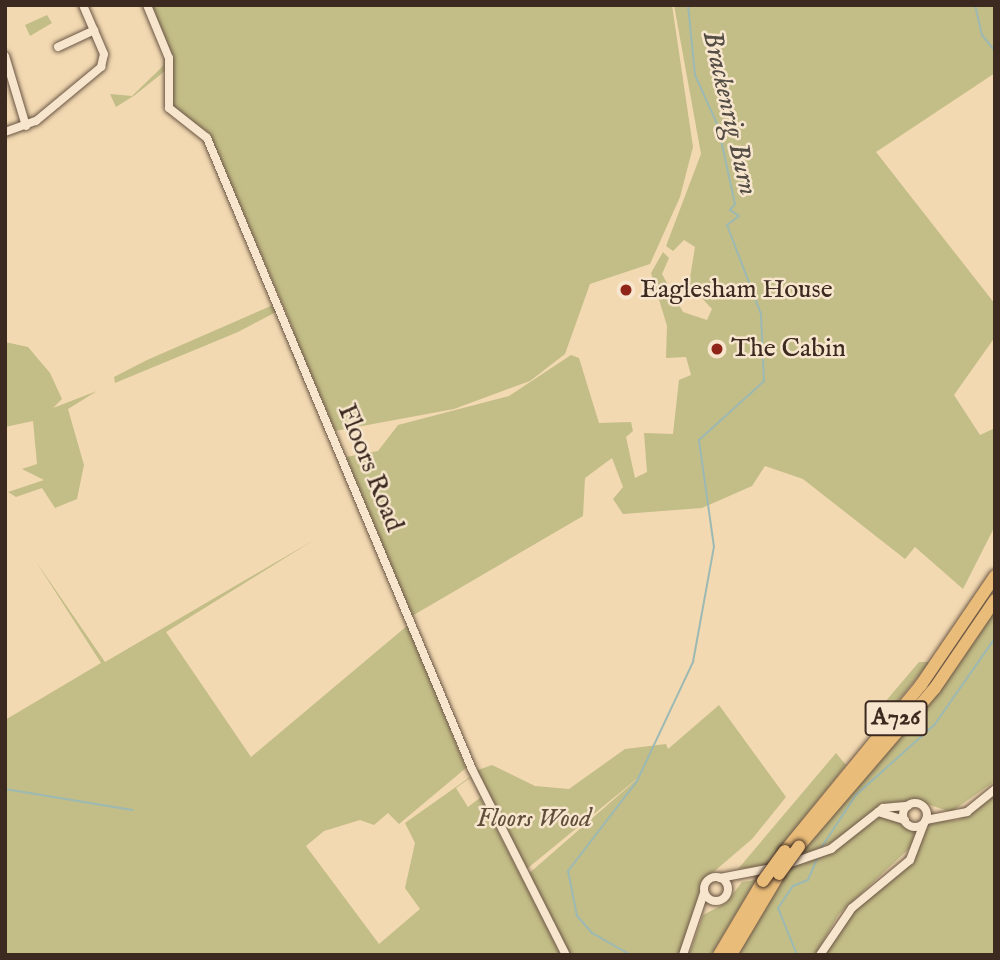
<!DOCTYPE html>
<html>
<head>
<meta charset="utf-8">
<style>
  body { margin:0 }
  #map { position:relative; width:1000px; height:960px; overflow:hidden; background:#f2d9b2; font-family:"IM FELL English",serif }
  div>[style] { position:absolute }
  .green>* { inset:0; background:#c3bd87 }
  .stream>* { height:2px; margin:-1px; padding:0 1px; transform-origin:1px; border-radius:1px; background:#9cb9b3 }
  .roads { filter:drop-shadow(0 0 2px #6a5544) drop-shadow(0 0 2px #6a5544) }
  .minor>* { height:8px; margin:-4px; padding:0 4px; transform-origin:4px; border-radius:4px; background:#f7e6cd }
  .minor>.ring { margin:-4px; padding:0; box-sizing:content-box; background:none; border:8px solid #f7e6cd; border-radius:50% }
  .highway>* { height:12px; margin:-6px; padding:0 6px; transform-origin:6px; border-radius:6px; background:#e9bc79 }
  .bridges { filter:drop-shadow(0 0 2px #3c2920) drop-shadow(0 0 2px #3c2920) }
  .highway-bridge>* { height:12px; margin:-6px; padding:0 6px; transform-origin:6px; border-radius:6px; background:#e9bc79 }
  .dots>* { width:19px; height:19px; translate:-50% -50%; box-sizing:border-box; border:4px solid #f7e6cd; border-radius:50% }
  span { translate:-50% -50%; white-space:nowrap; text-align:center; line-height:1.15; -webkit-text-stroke:5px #f7e6cd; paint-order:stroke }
  .shield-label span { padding:2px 5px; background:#f7e6cd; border:2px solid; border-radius:5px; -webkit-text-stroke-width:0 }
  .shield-label { font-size:24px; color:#3c2920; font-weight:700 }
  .poi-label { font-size:26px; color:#3c2920 }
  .left { translate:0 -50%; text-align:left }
  .street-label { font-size:26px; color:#3c2920 }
  .park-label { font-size:26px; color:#5e4e3a; font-style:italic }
  .water-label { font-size:28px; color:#544d45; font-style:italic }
  .frame { position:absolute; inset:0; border:7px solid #3c2920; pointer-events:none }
</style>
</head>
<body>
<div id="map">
  <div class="green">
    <i style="clip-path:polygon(151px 5px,672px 5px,693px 147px,680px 197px,650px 264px,590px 284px,565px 354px,530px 381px,454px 409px,335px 431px,310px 372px,296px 365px,290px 345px,298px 345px,291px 324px,209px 133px,173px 108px,172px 56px)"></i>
    <i style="clip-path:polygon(674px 5px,995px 5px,995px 73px,876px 152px,995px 304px,995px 337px,954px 395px,980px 435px,995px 428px,995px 526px,963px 589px,915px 547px,905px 559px,803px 479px,765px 466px,752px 486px,702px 508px,623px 514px,613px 499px,623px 487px,612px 458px,585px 478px,583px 516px,412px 616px,346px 457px,378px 451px,398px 425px,509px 396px,571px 355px,579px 358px,599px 423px,631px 422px,633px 431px,626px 437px,635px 478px,647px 472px,644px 433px,673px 434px,679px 380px,691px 375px,686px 357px,666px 358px,667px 326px,651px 273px,663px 252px,669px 258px,662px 274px,683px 312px,707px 320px,712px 309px,689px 284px,695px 247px,684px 240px,673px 251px,666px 246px,701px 154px)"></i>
    <i style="clip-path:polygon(47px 15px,52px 23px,30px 36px,25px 25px)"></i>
    <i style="clip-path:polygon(165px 55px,165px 71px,135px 95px,116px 107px,110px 94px,132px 96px,163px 66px)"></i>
    <i style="clip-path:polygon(273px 305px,276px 312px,238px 332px,115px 383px,114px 377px,147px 360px)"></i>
    <i style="clip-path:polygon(5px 342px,28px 347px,50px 373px,62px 399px,53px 408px,97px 391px,68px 409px,84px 465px,77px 499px,55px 508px,42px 488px,16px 497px,8px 492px,44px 480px,22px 469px,37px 464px,33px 421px,5px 427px)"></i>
    <i style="clip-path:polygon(evenodd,314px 540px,166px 632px,251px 757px,408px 625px,466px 768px,399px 824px,388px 813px,374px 825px,360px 820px,324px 831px,306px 846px,379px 944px,420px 909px,405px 888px,415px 843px,405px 823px,470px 777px,561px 955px,5px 955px,5px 720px,101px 663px,35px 560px,105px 662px,314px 540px,470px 778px,481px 797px,468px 807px,456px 788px,470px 778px)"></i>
    <i style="clip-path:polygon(995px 608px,995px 781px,951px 812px,918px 801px,884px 803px,840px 839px,797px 858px)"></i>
    <i style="clip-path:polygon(919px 662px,930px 662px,883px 719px,879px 709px)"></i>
    <i style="clip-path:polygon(719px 705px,786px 797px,752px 839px,703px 881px,679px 955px,569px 955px,526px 876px,644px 773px,523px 872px,475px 771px,492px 765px,535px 786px,569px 789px,625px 749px,666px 744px,668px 749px)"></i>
    <i style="clip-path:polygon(836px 753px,846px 765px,766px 865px,738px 869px)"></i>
    <i style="clip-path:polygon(995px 793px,995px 955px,823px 955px,850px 915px,916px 855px,927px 822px,958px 820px)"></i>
    <i style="clip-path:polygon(884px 814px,915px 833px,914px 844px,839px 914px,815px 955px,736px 955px,792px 865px,822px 856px)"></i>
    <i style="clip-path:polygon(756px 880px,711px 955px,689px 955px,703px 915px,726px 903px,742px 882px)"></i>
  </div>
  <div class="stream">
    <i style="left:975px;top:5px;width:31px;rotate:77deg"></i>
    <i style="left:982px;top:35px;width:21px;rotate:51deg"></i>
    <i style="left:5px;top:789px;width:129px;rotate:9.4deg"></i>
    <i style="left:821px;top:848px;width:64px;rotate:-56.6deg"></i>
    <i style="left:856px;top:795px;width:106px;rotate:-41.9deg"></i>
    <i style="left:935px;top:724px;width:105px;rotate:-55.1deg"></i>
    <i style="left:631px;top:955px;width:45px;rotate:-150.6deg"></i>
    <i style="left:592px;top:933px;width:23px;rotate:-131deg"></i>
    <i style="left:577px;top:916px;width:46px;rotate:-101.3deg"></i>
    <i style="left:568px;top:871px;width:113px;rotate:-52.5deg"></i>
    <i style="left:637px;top:781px;width:132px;rotate:-64.8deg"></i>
    <i style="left:693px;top:662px;width:117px;rotate:-79.7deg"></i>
    <i style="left:714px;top:547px;width:108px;rotate:-98deg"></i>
    <i style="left:699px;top:440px;width:88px;rotate:-42.2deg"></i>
    <i style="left:764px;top:381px;width:67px;rotate:-92.6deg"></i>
    <i style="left:761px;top:314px;width:95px;rotate:-110.9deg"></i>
    <i style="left:727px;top:225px;width:15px;rotate:-37deg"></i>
    <i style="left:739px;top:216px;width:11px;rotate:-146deg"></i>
    <i style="left:730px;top:210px;width:8px;rotate:-50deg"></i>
    <i style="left:735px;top:204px;width:80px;rotate:-102.3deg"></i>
    <i style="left:718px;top:126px;width:56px;rotate:-114.3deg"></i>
    <i style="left:695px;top:75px;width:70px;rotate:-95.7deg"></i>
    <i style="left:797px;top:955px;width:51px;rotate:-112deg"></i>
    <i style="left:778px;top:908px;width:27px;rotate:-56deg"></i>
    <i style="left:793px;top:886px;width:16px;rotate:-22deg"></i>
    <i style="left:808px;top:880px;width:25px;rotate:-67deg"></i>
  </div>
  <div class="roads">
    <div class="minor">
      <i style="left:147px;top:5px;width:57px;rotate:67.5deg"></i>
      <i style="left:169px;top:58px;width:50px;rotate:90deg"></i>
      <i style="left:169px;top:108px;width:48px;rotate:38.3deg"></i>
      <i style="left:207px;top:138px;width:684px;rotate:67.22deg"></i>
      <i style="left:472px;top:769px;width:208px;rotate:63.2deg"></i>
      <i style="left:58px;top:47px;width:40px;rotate:-25deg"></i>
      <i style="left:5px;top:56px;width:73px;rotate:73.3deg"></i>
      <i style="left:5px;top:132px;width:33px;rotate:-20deg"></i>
      <i style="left:36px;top:121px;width:85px;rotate:-39.7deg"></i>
      <i style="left:101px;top:67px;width:13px;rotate:-77deg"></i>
      <i style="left:104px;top:54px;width:53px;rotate:-113.2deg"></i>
      <i class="ring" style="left:903px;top:803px;width:16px;height:16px"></i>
      <i style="left:878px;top:812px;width:28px;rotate:17deg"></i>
      <i style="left:926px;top:820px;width:42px;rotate:-11deg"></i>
      <i style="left:967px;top:812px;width:36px;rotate:-39deg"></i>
      <i style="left:788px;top:864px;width:46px;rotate:-19.2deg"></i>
      <i style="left:831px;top:849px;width:66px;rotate:-38.3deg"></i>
      <i style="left:883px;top:808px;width:25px;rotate:-5deg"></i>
      <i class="ring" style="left:704px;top:877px;width:16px;height:16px"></i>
      <i style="left:720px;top:878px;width:53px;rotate:-10.9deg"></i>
      <i style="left:683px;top:955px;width:65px;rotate:-71.3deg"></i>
      <i style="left:820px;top:955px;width:57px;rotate:-55.8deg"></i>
      <i style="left:852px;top:908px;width:75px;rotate:-39.6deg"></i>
      <i style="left:910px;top:860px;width:40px;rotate:-69deg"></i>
    </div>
    <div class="highway">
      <i style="left:799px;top:846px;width:208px;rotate:-49.3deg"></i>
      <i style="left:935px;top:688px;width:107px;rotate:-55.7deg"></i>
      <i style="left:785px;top:851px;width:215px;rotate:-50.7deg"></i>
      <i style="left:921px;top:685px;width:132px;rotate:-55.8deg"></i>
      <i style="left:719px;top:955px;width:86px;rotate:-59.3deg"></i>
      <i style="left:731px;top:955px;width:94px;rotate:-59.3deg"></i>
    </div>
  </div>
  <div class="bridges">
    <div class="highway-bridge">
      <i style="left:779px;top:874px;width:34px;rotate:-54deg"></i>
      <i style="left:763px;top:881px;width:37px;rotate:-54deg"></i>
    </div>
  </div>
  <div class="dots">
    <i style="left:626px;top:290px;background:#8f2418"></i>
    <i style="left:717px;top:349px;background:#8f2418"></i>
  </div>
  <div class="shield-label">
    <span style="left:896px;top:718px">A726</span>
  </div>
  <div class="poi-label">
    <span class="left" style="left:640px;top:290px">Eaglesham House</span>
    <span class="left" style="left:731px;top:349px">The Cabin</span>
  </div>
  <div class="street-label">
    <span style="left:370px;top:468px;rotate:68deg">Floors Road</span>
  </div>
  <div class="park-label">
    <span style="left:534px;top:819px">Floors Wood</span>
  </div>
  <div class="water-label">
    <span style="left:729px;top:113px;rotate:77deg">Brackenrig Burn</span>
  </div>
  <div class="frame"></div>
</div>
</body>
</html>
